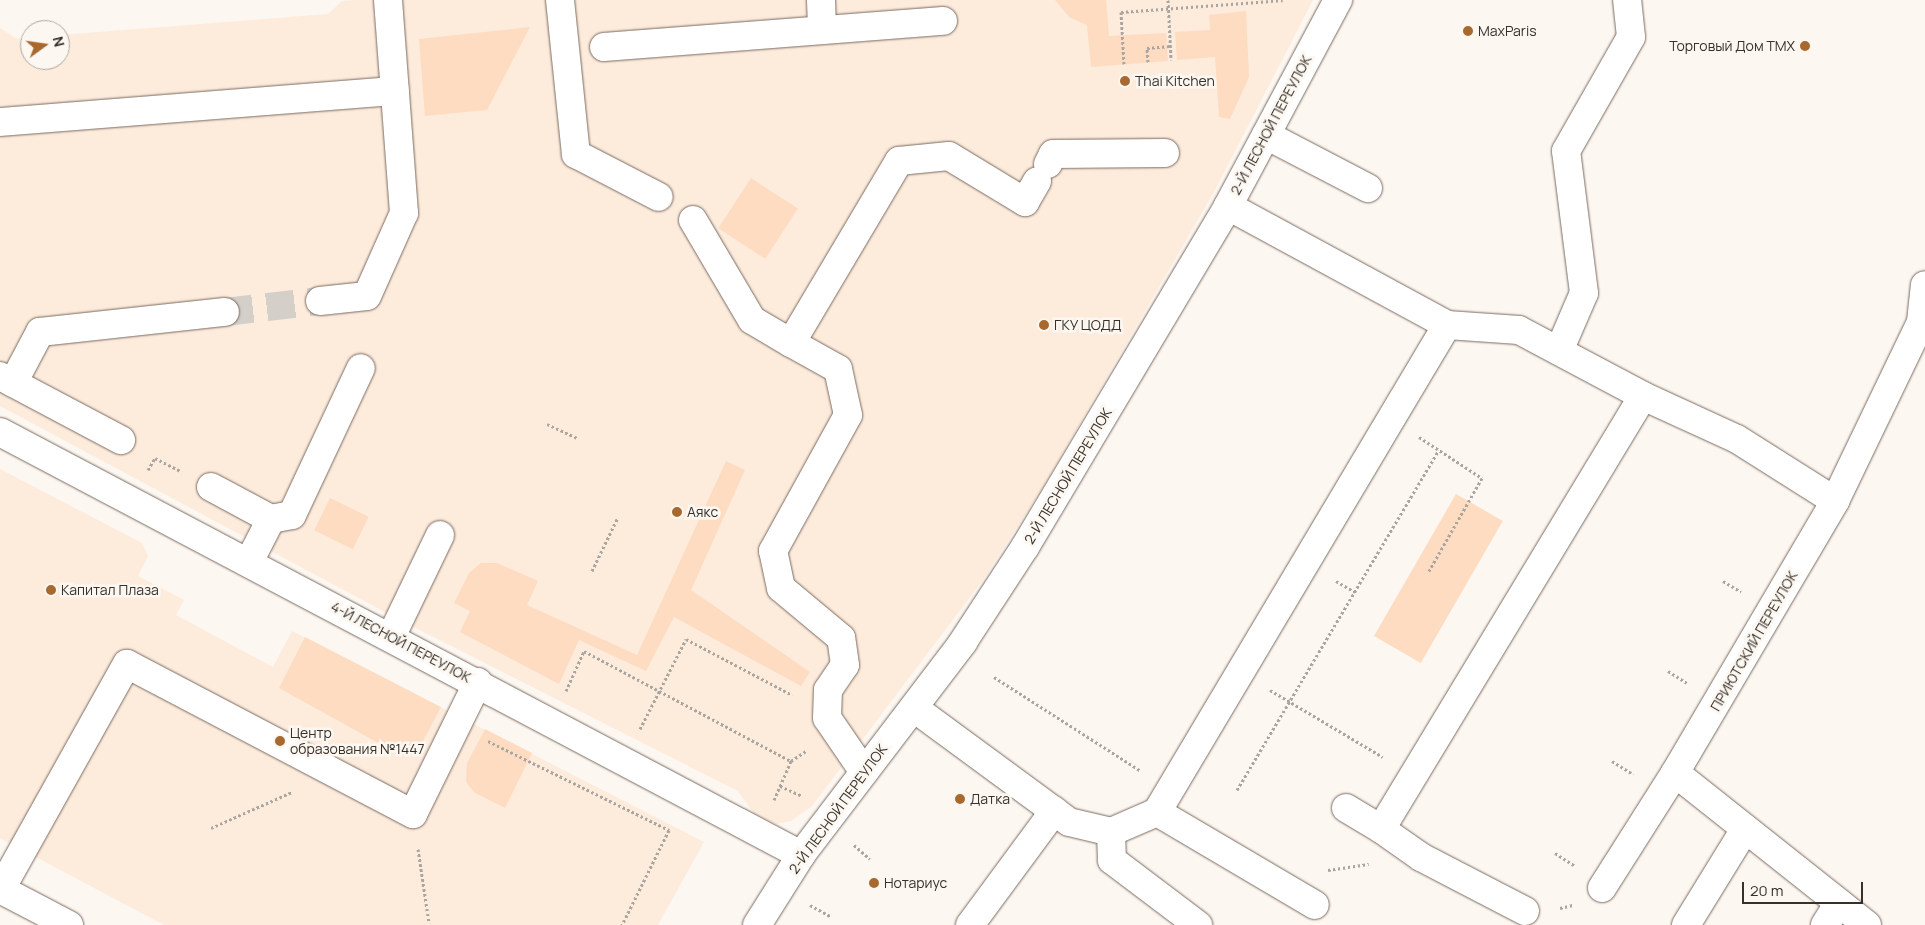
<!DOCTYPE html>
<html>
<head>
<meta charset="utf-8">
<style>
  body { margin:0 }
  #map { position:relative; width:1925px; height:925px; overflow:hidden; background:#fdf7f1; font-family:Manrope,sans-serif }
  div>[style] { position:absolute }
  .built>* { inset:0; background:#fdebdc }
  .green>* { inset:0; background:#fddcc2; transform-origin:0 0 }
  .minor-tunnel>* { height:28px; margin-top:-14px; transform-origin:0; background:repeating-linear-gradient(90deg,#d5cfca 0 28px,transparent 0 42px) }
  .path>* { height:3px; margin-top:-1.5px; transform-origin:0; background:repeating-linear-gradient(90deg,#aba5a0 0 2.5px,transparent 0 5px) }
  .roads { filter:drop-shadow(0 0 1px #796b60) drop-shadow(0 0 1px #796b60) }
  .minor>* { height:28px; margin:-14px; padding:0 14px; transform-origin:14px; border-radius:14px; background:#fff }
  .dots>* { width:14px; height:14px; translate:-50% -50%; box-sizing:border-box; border:2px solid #fdf7f1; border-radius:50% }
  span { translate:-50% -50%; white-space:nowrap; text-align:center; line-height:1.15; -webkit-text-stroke:5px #fdf7f1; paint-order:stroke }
  .poi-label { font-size:14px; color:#37312c }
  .left { translate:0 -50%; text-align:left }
  .right { translate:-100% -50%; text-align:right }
  .street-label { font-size:14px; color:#37312c }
  .north { position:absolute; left:20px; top:20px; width:50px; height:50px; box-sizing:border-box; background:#fdf7f1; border:1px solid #aea8a2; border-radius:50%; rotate:76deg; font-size:14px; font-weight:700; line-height:20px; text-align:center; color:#37312c }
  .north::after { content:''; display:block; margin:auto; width:18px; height:22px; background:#a7692f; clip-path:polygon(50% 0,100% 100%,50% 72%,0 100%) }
  .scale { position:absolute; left:1742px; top:882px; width:121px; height:22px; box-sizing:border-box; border:2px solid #37312c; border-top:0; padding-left:6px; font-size:15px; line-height:18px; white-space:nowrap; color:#37312c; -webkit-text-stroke:4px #fdf7f1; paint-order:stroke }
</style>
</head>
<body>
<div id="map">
  <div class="built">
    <i style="clip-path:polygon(357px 0,1313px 0,1214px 192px,1045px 484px,983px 580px,812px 806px,791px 821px,776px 824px,755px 815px,738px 791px,398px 619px,0 406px,0 28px,17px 39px,30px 38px,30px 60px,60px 60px,60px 35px,328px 14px,342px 1px)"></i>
    <i style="clip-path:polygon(0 469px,142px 543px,148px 556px,138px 576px,184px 600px,176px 615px,273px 667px,292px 631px,704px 842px,658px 925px,164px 925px,0 838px)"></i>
  </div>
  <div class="green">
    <i style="clip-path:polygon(1055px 0,1106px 0,1109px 36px,1166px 33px,1168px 61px,1091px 67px,1087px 25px,1069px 17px)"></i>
    <i style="clip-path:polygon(1246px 11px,1249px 77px,1230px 119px,1219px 117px,1215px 57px,1177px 60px,1175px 32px,1210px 30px,1209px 15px)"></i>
    <i style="clip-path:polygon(530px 27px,487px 110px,425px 116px,419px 39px)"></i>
    <i style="left:751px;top:178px;width:56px;height:60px;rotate:33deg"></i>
    <i style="clip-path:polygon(726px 461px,745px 470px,691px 590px,810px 672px,801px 686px,674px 617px,646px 671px,579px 640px,559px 684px,460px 632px,470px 611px,454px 603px,469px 573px,481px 563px,497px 563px,538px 581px,527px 605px,637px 655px)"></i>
    <i style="left:1456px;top:494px;width:54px;height:164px;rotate:30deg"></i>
    <i style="left:330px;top:498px;width:43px;height:36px;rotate:26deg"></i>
    <i style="clip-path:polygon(305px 637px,441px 707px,422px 743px,409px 752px,391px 750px,279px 688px)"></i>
    <i style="clip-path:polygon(485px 729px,532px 753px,505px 808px,475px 793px,466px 782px,467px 763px)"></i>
  </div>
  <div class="minor-tunnel">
    <i style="left:225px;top:312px;width:96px;rotate:-6.6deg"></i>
  </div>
  <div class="path">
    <i style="left:1168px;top:0;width:60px;rotate:87.1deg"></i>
    <i style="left:1148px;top:62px;width:14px;rotate:-94deg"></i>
    <i style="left:1147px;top:48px;width:23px;rotate:-5deg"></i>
    <i style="left:1124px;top:64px;width:52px;rotate:-93.3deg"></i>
    <i style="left:1121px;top:12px;width:162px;rotate:-4.2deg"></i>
    <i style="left:547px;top:424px;width:33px;rotate:25deg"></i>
    <i style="left:1419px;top:437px;width:75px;rotate:33.1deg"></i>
    <i style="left:1482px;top:478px;width:107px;rotate:119.7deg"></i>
    <i style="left:148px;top:470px;width:14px;rotate:-60deg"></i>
    <i style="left:155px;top:458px;width:30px;rotate:27deg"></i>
    <i style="left:592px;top:571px;width:58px;rotate:-64.3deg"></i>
    <i style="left:1336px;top:581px;width:22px;rotate:30deg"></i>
    <i style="left:1723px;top:581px;width:21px;rotate:31deg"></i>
    <i style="left:1668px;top:671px;width:22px;rotate:32deg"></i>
    <i style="left:994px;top:677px;width:174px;rotate:32.6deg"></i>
    <i style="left:1270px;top:690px;width:131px;rotate:30.7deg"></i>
    <i style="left:566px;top:691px;width:44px;rotate:-65.8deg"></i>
    <i style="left:584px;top:651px;width:234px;rotate:28deg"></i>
    <i style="left:791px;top:761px;width:18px;rotate:-34deg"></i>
    <i style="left:640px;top:729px;width:101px;rotate:-62.9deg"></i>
    <i style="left:686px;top:639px;width:120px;rotate:27.8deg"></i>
    <i style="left:488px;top:741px;width:202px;rotate:26.2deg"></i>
    <i style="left:669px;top:830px;width:106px;rotate:116.3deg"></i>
    <i style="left:1612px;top:761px;width:25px;rotate:32deg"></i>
    <i style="left:780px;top:786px;width:24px;rotate:24deg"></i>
    <i style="left:1237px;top:790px;width:395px;rotate:-59.3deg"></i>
    <i style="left:774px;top:800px;width:43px;rotate:-66.4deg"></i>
    <i style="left:211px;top:828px;width:89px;rotate:-24deg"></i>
    <i style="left:854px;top:845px;width:21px;rotate:41deg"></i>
    <i style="left:418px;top:849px;width:75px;rotate:81.5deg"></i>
    <i style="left:1555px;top:853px;width:24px;rotate:33deg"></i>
    <i style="left:1328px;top:870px;width:41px;rotate:-8.3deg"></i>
    <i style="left:810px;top:905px;width:23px;rotate:29deg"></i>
    <i style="left:1560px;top:908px;width:13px;rotate:-13deg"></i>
  </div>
  <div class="roads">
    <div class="minor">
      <i style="left:560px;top:0;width:155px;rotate:84.1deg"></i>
      <i style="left:576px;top:154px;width:93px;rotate:27.4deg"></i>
      <i style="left:821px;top:0;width:30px;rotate:88deg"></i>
      <i style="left:604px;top:47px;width:340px;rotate:-4.4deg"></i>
      <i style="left:0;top:122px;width:396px;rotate:-4.5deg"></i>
      <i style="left:1266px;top:135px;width:115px;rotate:27.5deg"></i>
      <i style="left:1048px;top:164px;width:11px;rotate:-63deg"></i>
      <i style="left:1053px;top:154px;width:112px;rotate:-0.5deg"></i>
      <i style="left:1228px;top:206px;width:249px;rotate:28.5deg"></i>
      <i style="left:1447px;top:325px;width:72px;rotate:4deg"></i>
      <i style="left:1519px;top:330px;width:140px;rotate:28deg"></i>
      <i style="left:693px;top:220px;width:116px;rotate:59.5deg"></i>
      <i style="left:752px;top:320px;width:45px;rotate:30.5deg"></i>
      <i style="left:320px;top:301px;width:47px;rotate:-6.1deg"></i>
      <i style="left:367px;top:296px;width:91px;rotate:-66deg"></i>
      <i style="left:404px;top:213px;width:214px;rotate:-94.3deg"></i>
      <i style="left:1559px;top:351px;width:63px;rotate:-66.7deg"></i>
      <i style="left:1584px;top:293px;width:143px;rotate:-97.2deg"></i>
      <i style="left:1566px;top:151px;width:131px;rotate:-60.3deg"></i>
      <i style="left:1631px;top:37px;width:37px;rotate:-96deg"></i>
      <i style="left:0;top:376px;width:137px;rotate:27.9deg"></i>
      <i style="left:13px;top:383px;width:58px;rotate:-62.1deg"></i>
      <i style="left:40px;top:332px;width:186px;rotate:-6.2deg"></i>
      <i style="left:0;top:432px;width:906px;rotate:27.84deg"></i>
      <i style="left:211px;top:487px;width:68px;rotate:28.1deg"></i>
      <i style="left:271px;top:519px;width:21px;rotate:-11deg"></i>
      <i style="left:292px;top:515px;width:162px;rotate:-64.9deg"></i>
      <i style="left:249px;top:562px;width:48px;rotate:-62.9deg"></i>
      <i style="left:391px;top:637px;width:113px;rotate:-64.3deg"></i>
      <i style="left:914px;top:708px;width:192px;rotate:36.3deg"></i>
      <i style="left:1069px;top:822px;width:43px;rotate:13.4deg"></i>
      <i style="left:1111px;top:832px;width:50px;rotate:-23.5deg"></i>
      <i style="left:1157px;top:812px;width:567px;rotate:-59.23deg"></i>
      <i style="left:864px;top:772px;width:65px;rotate:-124.4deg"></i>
      <i style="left:827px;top:718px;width:28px;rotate:-88deg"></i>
      <i style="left:828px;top:690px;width:30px;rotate:-56deg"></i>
      <i style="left:845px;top:665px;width:27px;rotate:-98deg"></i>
      <i style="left:841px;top:638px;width:78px;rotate:-140.2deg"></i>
      <i style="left:781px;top:588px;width:38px;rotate:-102deg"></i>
      <i style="left:773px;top:551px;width:155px;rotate:-61.1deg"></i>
      <i style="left:848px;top:415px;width:47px;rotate:-102.3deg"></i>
      <i style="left:838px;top:369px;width:54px;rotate:-151deg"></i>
      <i style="left:791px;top:343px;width:212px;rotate:-59.3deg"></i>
      <i style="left:899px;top:161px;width:50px;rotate:-5.7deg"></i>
      <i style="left:949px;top:156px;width:89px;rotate:31.2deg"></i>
      <i style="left:1025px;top:202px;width:24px;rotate:-60deg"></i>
      <i style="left:1346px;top:808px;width:41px;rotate:31deg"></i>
      <i style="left:1157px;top:812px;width:183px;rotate:30.5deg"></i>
      <i style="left:1111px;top:832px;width:28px;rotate:88deg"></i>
      <i style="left:1112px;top:860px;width:108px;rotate:37.1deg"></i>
      <i style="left:1602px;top:888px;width:136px;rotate:-57.6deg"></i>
      <i style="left:0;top:889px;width:78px;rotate:27.6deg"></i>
      <i style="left:1px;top:889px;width:258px;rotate:-60.8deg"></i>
      <i style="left:127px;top:664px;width:323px;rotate:27.7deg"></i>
      <i style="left:413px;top:814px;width:147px;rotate:-63.8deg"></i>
      <i style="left:1525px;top:911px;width:117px;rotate:-152.6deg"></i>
      <i style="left:1421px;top:857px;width:49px;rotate:-145deg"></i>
      <i style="left:1381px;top:829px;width:506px;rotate:-58.82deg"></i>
      <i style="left:1643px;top:396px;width:103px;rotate:24.6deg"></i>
      <i style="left:1737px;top:439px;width:116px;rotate:32.3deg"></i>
      <i style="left:757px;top:925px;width:83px;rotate:-57.8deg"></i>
      <i style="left:801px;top:855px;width:268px;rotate:-52.7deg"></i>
      <i style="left:963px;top:642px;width:113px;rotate:-56.9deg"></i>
      <i style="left:1025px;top:547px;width:397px;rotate:-59.2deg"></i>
      <i style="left:1228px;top:206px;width:234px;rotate:-61.9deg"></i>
      <i style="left:970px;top:925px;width:142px;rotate:-53.6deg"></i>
      <i style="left:1686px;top:925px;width:113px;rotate:-58.4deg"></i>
      <i style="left:1825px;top:925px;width:26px;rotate:-58deg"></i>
      <i style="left:1867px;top:925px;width:245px;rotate:-141.6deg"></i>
      <i style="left:1675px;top:773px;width:316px;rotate:-59.5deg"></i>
      <i style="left:1835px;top:501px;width:199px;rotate:-64.3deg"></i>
      <i style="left:1921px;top:322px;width:37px;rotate:-84deg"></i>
    </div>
  </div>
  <div class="dots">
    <i style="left:1468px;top:31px;background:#a7692f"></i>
    <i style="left:1805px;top:46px;background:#a7692f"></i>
    <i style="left:1125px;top:81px;background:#a7692f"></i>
    <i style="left:1044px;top:325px;background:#a7692f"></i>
    <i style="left:677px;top:512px;background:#a7692f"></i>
    <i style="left:51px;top:590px;background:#a7692f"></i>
    <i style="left:280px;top:741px;background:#a7692f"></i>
    <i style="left:960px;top:799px;background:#a7692f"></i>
    <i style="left:874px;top:883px;background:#a7692f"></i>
  </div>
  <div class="poi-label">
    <span class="left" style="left:1478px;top:31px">MaxParis</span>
    <span class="right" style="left:1795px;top:46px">Торговый Дом ТМХ</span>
    <span class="left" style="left:1135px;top:81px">Thai Kitchen</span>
    <span class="left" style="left:1054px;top:325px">ГКУ ЦОДД</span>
    <span class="left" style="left:687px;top:512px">Аякс</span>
    <span class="left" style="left:61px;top:590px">Капитал Плаза</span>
    <span class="left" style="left:290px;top:741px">Центр<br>образования №1447</span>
    <span class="left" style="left:970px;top:799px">Датка</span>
    <span class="left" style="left:884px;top:883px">Нотариус</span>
  </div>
  <div class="street-label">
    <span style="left:1271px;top:125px;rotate:-62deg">2-Й ЛЕСНОЙ ПЕРЕУЛОК</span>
    <span style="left:1068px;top:476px;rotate:-59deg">2-Й ЛЕСНОЙ ПЕРЕУЛОК</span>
    <span style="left:1754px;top:641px;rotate:-60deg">ПРИЮТСКИЙ ПЕРЕУЛОК</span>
    <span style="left:401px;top:642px;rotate:28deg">4-Й ЛЕСНОЙ ПЕРЕУЛОК</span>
    <span style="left:838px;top:809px;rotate:-54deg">2-Й ЛЕСНОЙ ПЕРЕУЛОК</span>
  </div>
  <div class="north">N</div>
  <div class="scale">20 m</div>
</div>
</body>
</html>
